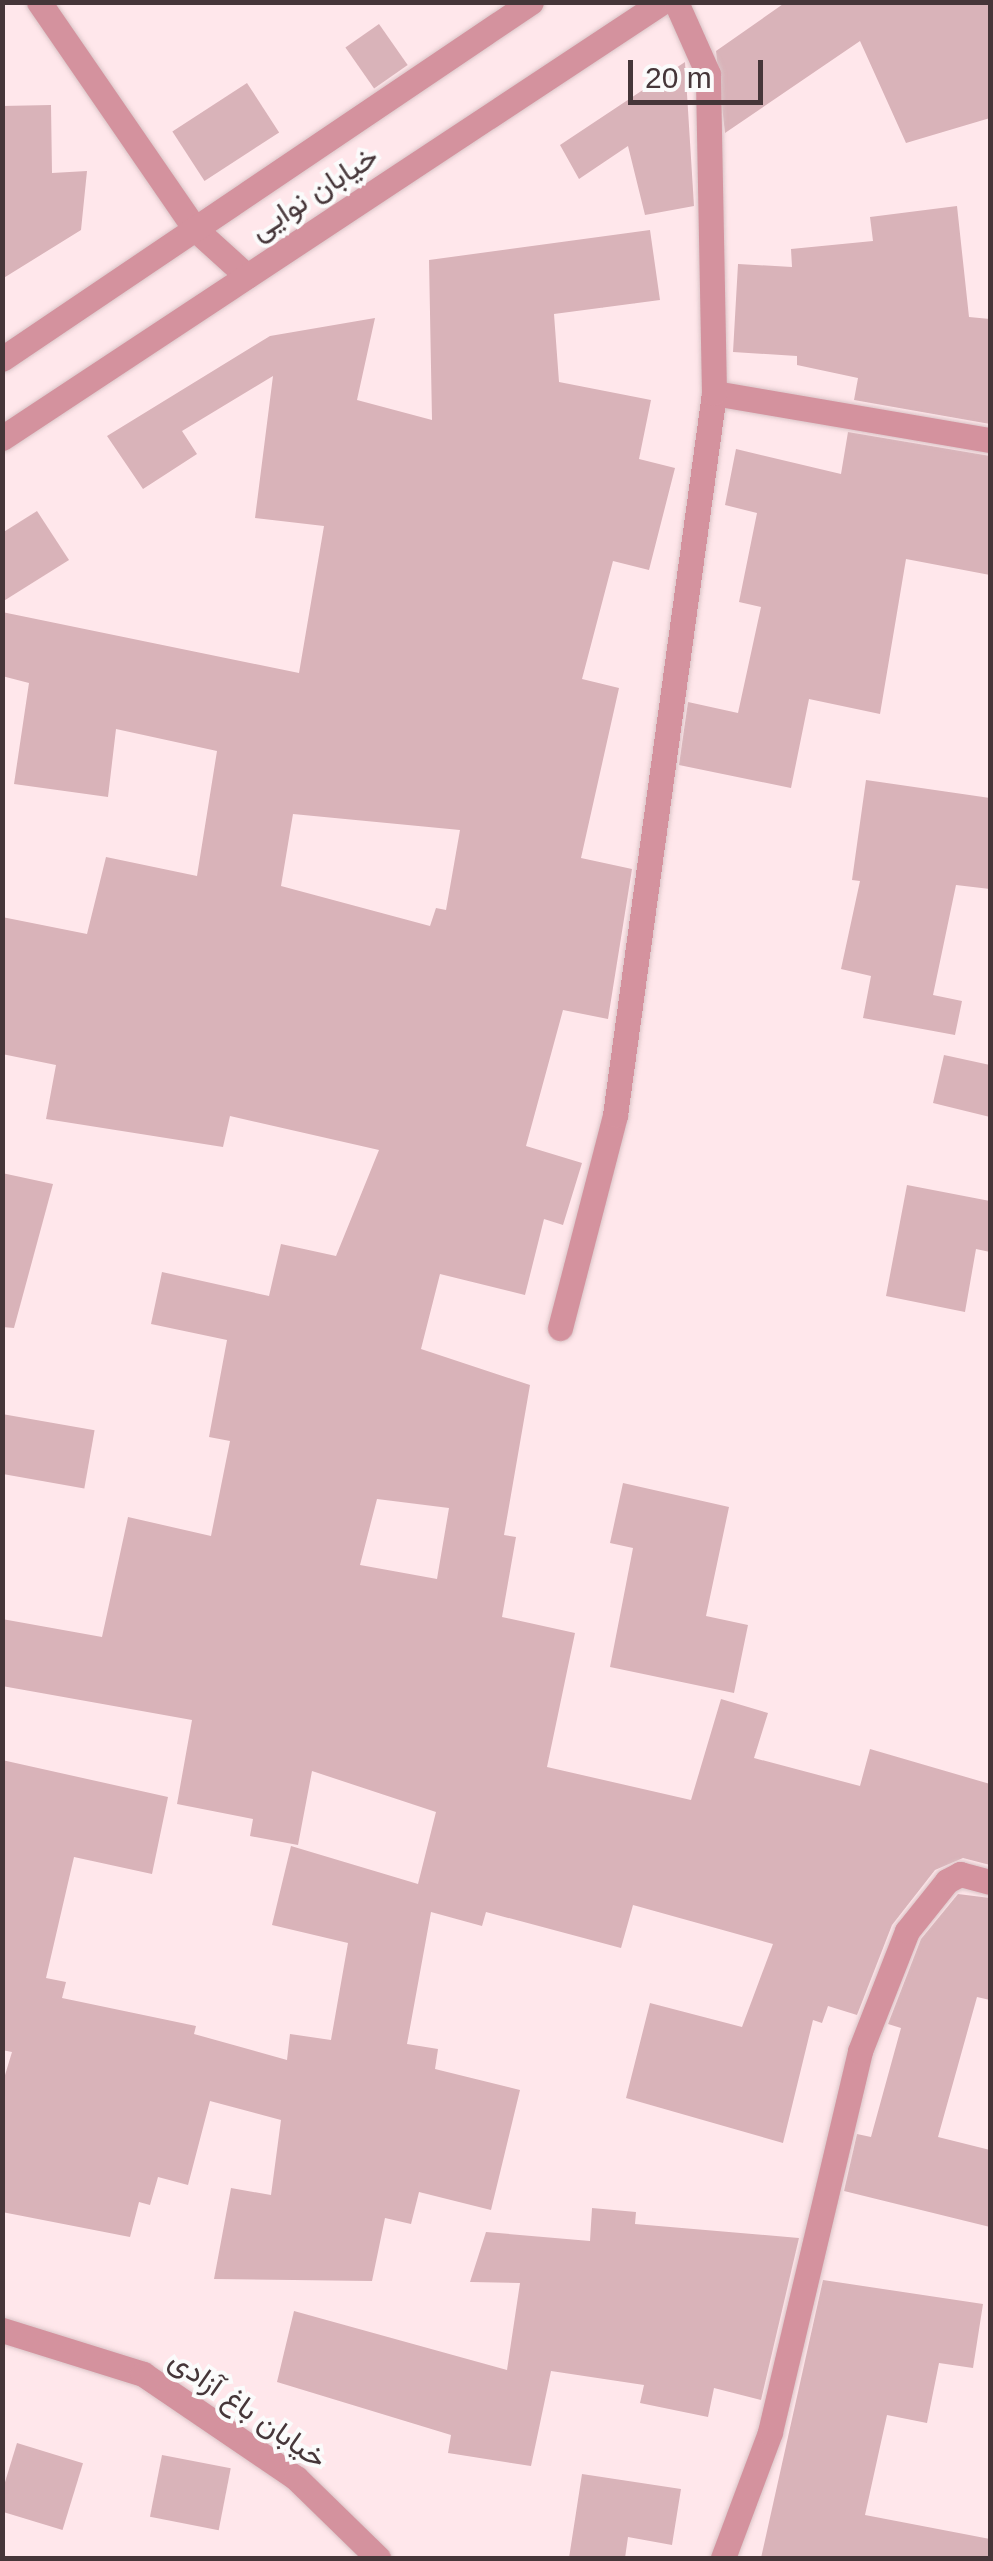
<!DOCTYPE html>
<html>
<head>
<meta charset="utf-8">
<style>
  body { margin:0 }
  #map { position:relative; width:993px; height:2561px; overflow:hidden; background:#ffe7eb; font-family:Helvetica,Vazirmatn,sans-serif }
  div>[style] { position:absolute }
  .building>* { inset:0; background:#d9b3b9; transform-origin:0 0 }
  .roads { filter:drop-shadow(0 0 2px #dac4c7) drop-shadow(0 0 2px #dac4c7) }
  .minor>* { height:25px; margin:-12.5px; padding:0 12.5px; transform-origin:12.5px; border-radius:12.5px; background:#d4929e }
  span { translate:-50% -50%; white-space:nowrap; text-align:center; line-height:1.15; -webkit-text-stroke:8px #fbfbfb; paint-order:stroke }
  .street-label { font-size:30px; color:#463639 }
  .frame { position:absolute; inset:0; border:5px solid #463639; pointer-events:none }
  .scale { position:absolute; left:628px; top:60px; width:135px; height:45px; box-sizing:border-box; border:5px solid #463639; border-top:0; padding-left:12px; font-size:30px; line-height:35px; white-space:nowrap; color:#463639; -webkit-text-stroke:8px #fbfbfb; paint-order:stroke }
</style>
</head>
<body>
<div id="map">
  <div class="building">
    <i style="clip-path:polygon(786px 2px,990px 5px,990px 118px,906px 143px,860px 41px,725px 133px,716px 51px)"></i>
    <i style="left:379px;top:24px;width:50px;height:41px;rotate:55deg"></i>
    <i style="clip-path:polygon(685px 62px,694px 206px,645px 215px,628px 146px,579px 179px,560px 145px)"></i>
    <i style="left:247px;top:83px;width:59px;height:89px;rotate:57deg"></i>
    <i style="clip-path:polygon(51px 105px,52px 173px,87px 171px,81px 230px,2px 279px,2px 106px)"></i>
    <i style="clip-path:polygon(957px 206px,969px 317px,990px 319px,990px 424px,854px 400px,858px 378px,797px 365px,797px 356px,733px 352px,738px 264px,792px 267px,791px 249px,873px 241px,870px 217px)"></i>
    <i style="clip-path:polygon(evenodd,650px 230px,660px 300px,554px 314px,559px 382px,651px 400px,639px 459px,675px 468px,649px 570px,613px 561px,582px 679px,619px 688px,581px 858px,632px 869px,608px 1019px,563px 1010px,526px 1146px,582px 1163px,563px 1225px,544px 1219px,525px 1295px,440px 1274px,421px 1349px,530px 1385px,504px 1535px,516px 1537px,502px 1617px,575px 1633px,547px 1767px,691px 1800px,721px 1699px,768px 1713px,754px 1758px,860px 1786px,870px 1749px,990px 1784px,990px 1865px,963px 1858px,935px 1870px,892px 1925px,857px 2015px,828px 2006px,822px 2023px,813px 2020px,783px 2143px,626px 2098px,650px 2003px,742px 2027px,773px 1944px,633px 1905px,621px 1948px,486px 1912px,482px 1926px,431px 1912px,407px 2044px,438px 2049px,435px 2069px,520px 2090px,491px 2210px,419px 2192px,411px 2224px,385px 2218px,372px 2281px,214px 2279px,231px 2188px,271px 2195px,281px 2120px,210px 2101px,188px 2185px,158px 2177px,150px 2205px,139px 2202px,130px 2237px,2px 2212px,2px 2085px,12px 2052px,2px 2050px,2px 1760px,168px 1797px,152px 1874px,74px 1857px,46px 1978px,66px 1982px,62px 1998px,196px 2026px,194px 2034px,287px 2060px,290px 2034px,331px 2040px,348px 1943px,272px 1925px,291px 1846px,418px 1884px,436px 1812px,312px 1771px,298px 1845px,250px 1836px,253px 1819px,177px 1804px,192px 1720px,2px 1686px,2px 1619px,102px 1637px,128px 1517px,211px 1536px,230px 1441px,209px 1437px,227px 1340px,151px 1324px,162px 1272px,269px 1296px,281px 1244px,336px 1256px,379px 1150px,230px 1116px,223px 1147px,46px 1119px,56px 1065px,2px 1054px,2px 917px,87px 934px,106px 857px,197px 876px,217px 751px,116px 729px,108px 797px,14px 784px,29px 683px,2px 676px,2px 612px,299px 673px,324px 526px,255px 518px,273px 376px,182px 431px,197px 454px,143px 489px,107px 436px,270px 336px,375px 318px,357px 400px,432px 420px,429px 260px,650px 230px,293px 814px,460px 830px,446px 910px,436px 908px,430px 926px,281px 886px,293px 814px,650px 230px,377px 1499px,449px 1508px,437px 1579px,360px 1565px,377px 1499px)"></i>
    <i style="clip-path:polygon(848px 432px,990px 456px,990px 575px,906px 559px,880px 714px,809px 699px,791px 788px,679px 765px,688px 702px,738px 713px,761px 607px,739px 602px,757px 513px,725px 505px,736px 449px,841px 474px)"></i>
    <i style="clip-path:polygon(37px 511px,69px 560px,2px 602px,2px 533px)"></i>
    <i style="clip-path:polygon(866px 780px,990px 798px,990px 889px,956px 885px,933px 995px,962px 1001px,955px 1035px,863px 1018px,871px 976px,841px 969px,860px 881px,852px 880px)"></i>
    <i style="clip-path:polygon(944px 1055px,990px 1065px,990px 1117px,933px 1103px)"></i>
    <i style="clip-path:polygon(2px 1173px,53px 1184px,14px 1328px,2px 1327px)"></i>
    <i style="clip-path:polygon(907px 1185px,990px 1201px,990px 1252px,976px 1249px,965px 1312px,886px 1296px)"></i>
    <i style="left:2px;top:1414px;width:94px;height:59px;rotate:10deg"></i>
    <i style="clip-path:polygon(623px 1483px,729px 1507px,706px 1616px,748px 1625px,734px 1693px,610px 1667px,633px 1548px,610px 1543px)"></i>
    <i style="clip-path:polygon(958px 1894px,990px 1898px,990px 2000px,977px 1997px,938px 2137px,990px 2150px,990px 2227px,844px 2191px,857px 2134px,871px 2137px,901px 2028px,888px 2024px,921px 1939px)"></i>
    <i style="clip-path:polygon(592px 2208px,636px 2212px,635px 2224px,799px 2238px,761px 2400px,714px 2388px,708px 2417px,640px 2403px,644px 2385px,551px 2371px,531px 2466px,448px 2453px,451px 2435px,277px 2382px,294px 2311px,507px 2370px,520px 2283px,470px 2282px,486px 2232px,590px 2241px)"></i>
    <i style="clip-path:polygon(823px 2280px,983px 2304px,973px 2368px,939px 2363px,927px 2423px,887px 2415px,865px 2515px,990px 2539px,990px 2558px,761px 2558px)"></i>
    <i style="left:17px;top:2443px;width:69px;height:70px;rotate:17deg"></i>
    <i style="left:162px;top:2455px;width:70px;height:63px;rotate:11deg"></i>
    <i style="clip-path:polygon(582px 2474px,681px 2489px,672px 2545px,628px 2537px,625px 2558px,569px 2558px)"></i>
  </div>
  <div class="roads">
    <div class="minor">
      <i style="left:39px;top:2px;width:275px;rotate:55.5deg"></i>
      <i style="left:195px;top:229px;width:70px;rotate:42.1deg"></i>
      <i style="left:2px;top:359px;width:638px;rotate:-34.01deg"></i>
      <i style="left:714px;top:393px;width:280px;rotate:9.7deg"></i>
      <i style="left:2px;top:438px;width:791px;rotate:-33.45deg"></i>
      <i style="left:560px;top:1328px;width:220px;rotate:-75.5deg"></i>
      <i style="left:615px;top:1115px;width:729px;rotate:-82.19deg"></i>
      <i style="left:714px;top:393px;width:319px;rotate:-91.1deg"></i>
      <i style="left:708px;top:74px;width:79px;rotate:-114deg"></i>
      <i style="left:2px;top:2330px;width:148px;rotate:17.3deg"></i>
      <i style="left:143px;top:2374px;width:185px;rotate:34.2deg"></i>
      <i style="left:296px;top:2478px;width:115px;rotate:44.3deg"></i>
      <i style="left:723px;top:2558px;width:134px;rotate:-69.5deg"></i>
      <i style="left:770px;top:2432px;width:391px;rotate:-76.7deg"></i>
      <i style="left:860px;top:2051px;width:129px;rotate:-68.6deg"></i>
      <i style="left:907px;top:1931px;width:64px;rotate:-51.3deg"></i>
      <i style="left:947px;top:1881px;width:15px;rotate:-28deg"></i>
      <i style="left:960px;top:1874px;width:31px;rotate:15deg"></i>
    </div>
  </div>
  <div class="street-label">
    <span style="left:314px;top:193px;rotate:-33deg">خیابان نوایی</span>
    <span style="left:248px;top:2409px;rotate:35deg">خیابان باغ آزادی</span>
  </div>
  <div class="frame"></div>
  <div class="scale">20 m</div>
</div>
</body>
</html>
